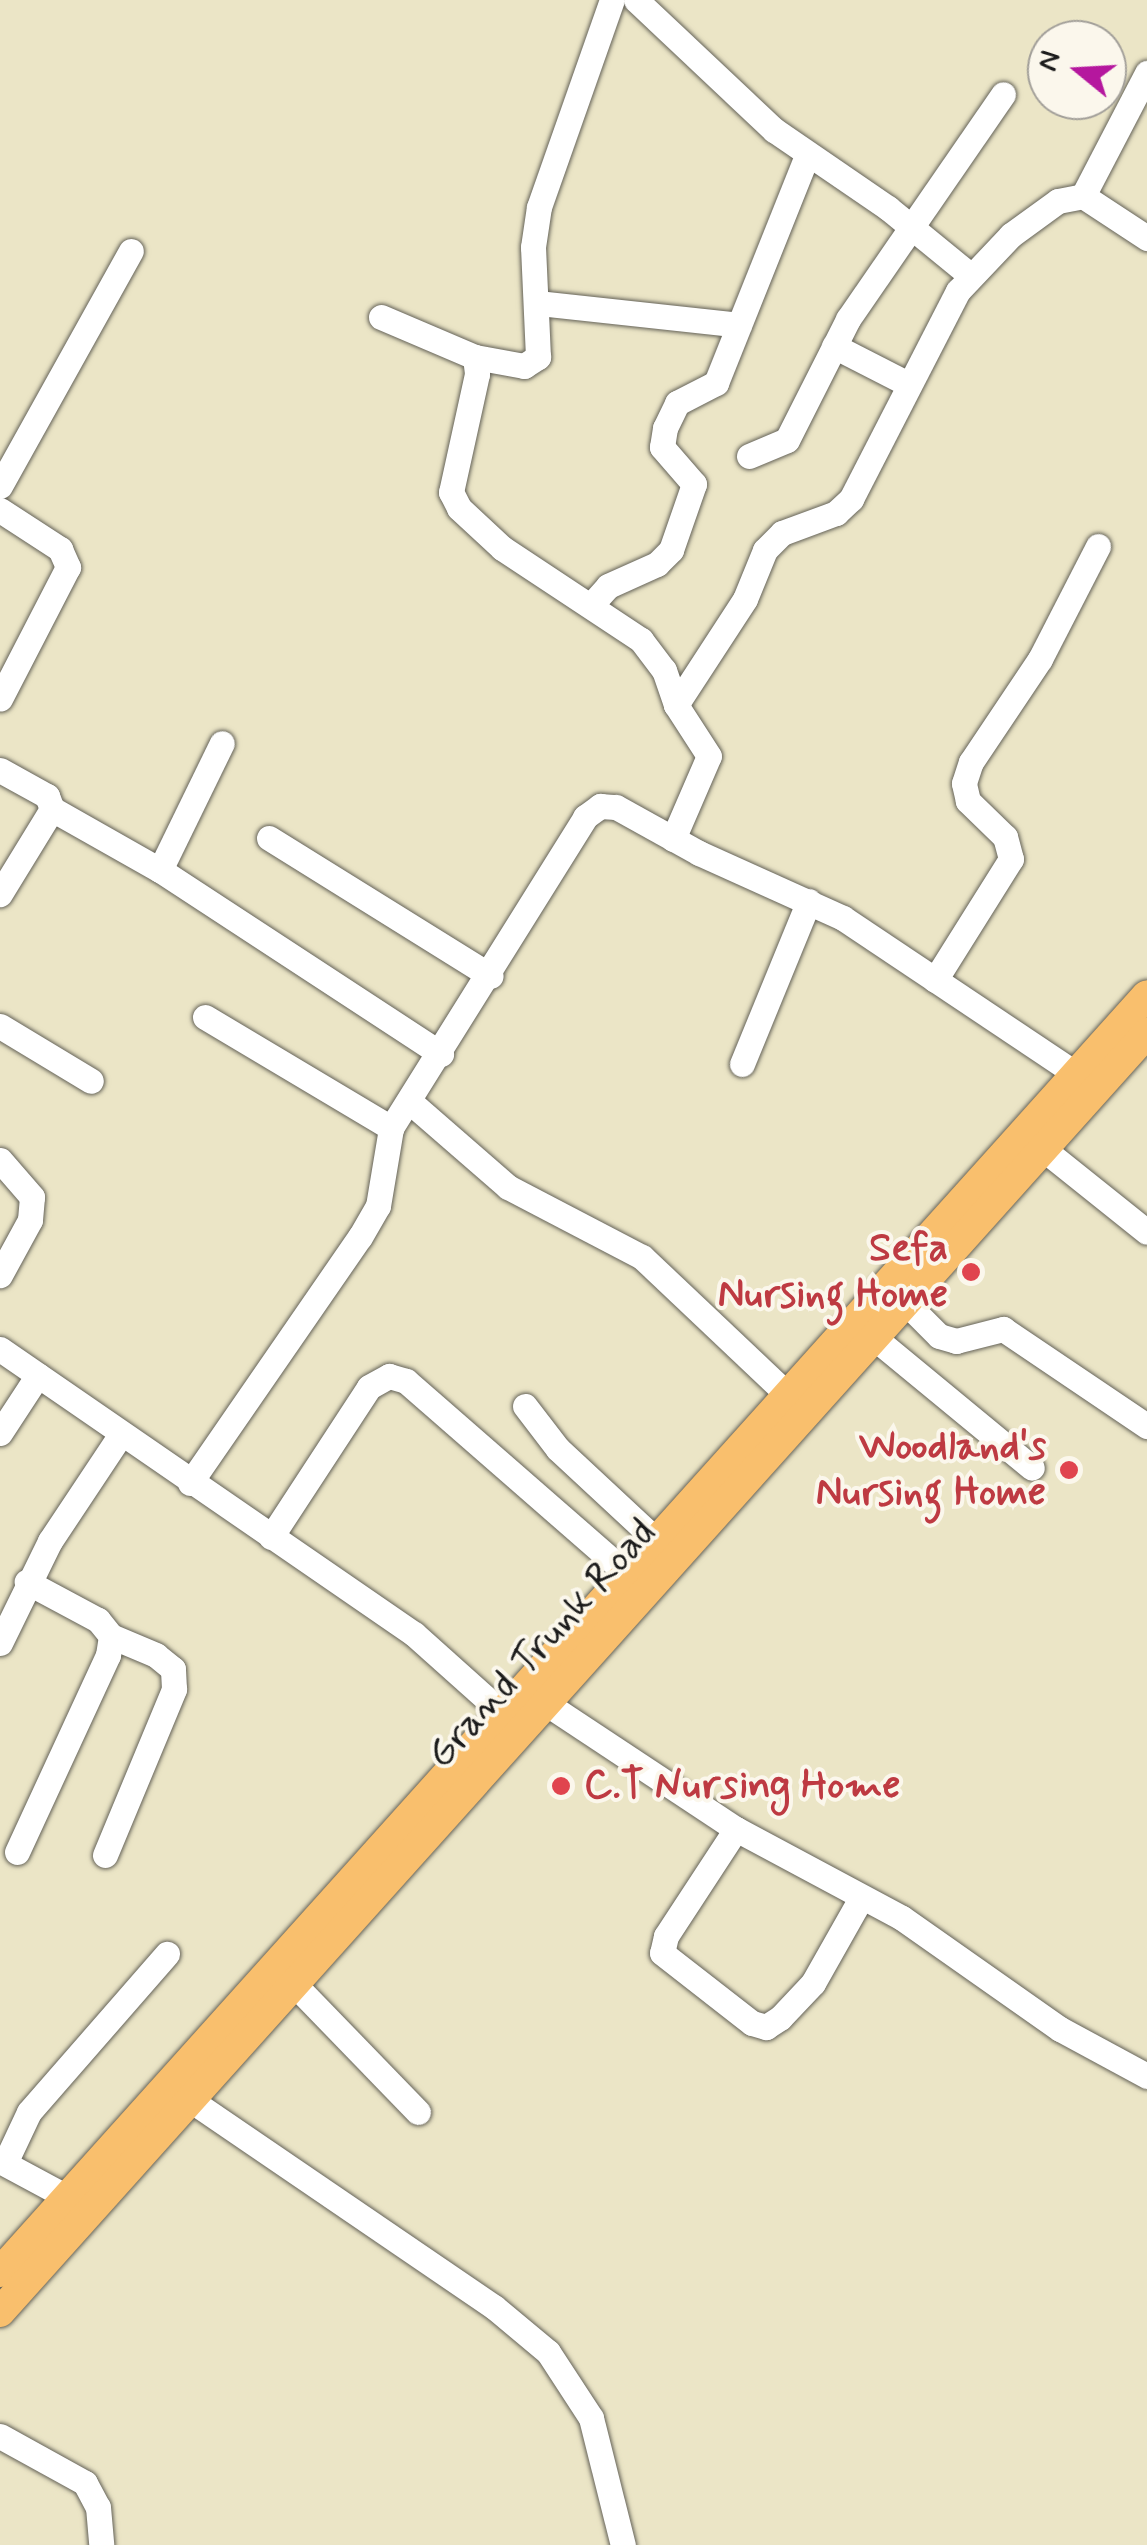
<!DOCTYPE html>
<html>
<head>
<meta charset="utf-8">
<style>
  body { margin:0 }
  #map { position:relative; width:1147px; height:2545px; overflow:hidden; background:#ebe5c6; font-family:Mynerve,sans-serif }
  div>[style] { position:absolute }
  .roads { filter:drop-shadow(0 0 2px #646258) drop-shadow(0 0 2px #646258) }
  .minor>* { height:25px; margin:-12.5px; padding:0 12.5px; transform-origin:12.5px; border-radius:12.5px; background:#fff }
  .major>* { height:30px; margin:-15px; padding:0 15px; transform-origin:15px; border-radius:15px; background:#f9bf6d }
  .dots>* { width:28px; height:28px; translate:-50% -50%; box-sizing:border-box; border:5px solid #fbf7ec; border-radius:50% }
  span { translate:-50% -50%; white-space:nowrap; text-align:center; line-height:1.15; -webkit-text-stroke:8px #fbf7ec; paint-order:stroke }
  .health-label { font-size:40px; color:#be3a42; font-weight:700 }
  .right { translate:-100% -50%; text-align:right }
  .left { translate:0 -50%; text-align:left }
  .street-label { font-size:40px; color:#1c1c1c }
  .north { position:absolute; left:1027px; top:20px; width:100px; height:100px; box-sizing:border-box; background:#fbf7ec; border:2px solid #a29f99; border-radius:50%; rotate:288deg; font-size:28px; font-weight:700; line-height:40px; text-align:center; color:#1c1c1c }
  .north::after { content:''; display:block; margin:auto; width:35px; height:45px; background:#b5179e; clip-path:polygon(50% 0,100% 100%,50% 72%,0 100%) }
</style>
</head>
<body>
<div id="map">
  <div class="roads">
    <div class="minor">
      <i style="left:636px;top:0;width:190px;rotate:43.3deg"></i>
      <i style="left:774px;top:130px;width:138px;rotate:34.4deg"></i>
      <i style="left:888px;top:208px;width:107px;rotate:39.3deg"></i>
      <i style="left:1083px;top:196px;width:139px;rotate:-62.5deg"></i>
      <i style="left:538px;top:303px;width:202px;rotate:6.2deg"></i>
      <i style="left:381px;top:317px;width:102px;rotate:23.1deg"></i>
      <i style="left:475px;top:357px;width:17px;rotate:83deg"></i>
      <i style="left:477px;top:374px;width:121px;rotate:102.4deg"></i>
      <i style="left:451px;top:492px;width:18px;rotate:63deg"></i>
      <i style="left:459px;top:508px;width:59px;rotate:42.9deg"></i>
      <i style="left:502px;top:548px;width:167px;rotate:33.5deg"></i>
      <i style="left:641px;top:640px;width:38px;rotate:53deg"></i>
      <i style="left:664px;top:670px;width:37px;rotate:71deg"></i>
      <i style="left:834px;top:346px;width:81px;rotate:27.2deg"></i>
      <i style="left:475px;top:357px;width:50px;rotate:10.4deg"></i>
      <i style="left:524px;top:366px;width:17px;rotate:-33deg"></i>
      <i style="left:538px;top:357px;width:110px;rotate:-92.6deg"></i>
      <i style="left:533px;top:247px;width:40px;rotate:-81.5deg"></i>
      <i style="left:539px;top:207px;width:219px;rotate:-70.6deg"></i>
      <i style="left:749px;top:456px;width:41px;rotate:-22.8deg"></i>
      <i style="left:787px;top:440px;width:136px;rotate:-63.2deg"></i>
      <i style="left:848px;top:319px;width:273px;rotate:-55.4deg"></i>
      <i style="left:0;top:486px;width:269px;rotate:-60.9deg"></i>
      <i style="left:0;top:510px;width:72px;rotate:33deg"></i>
      <i style="left:60px;top:549px;width:20px;rotate:66deg"></i>
      <i style="left:68px;top:567px;width:148px;rotate:117.3deg"></i>
      <i style="left:592px;top:604px;width:24px;rotate:-48deg"></i>
      <i style="left:608px;top:586px;width:54px;rotate:-24.2deg"></i>
      <i style="left:657px;top:564px;width:20px;rotate:-45deg"></i>
      <i style="left:671px;top:550px;width:70px;rotate:-70.8deg"></i>
      <i style="left:694px;top:484px;width:49px;rotate:-130.9deg"></i>
      <i style="left:662px;top:447px;width:19px;rotate:-81deg"></i>
      <i style="left:665px;top:428px;width:28px;rotate:-64deg"></i>
      <i style="left:677px;top:403px;width:44px;rotate:-27.1deg"></i>
      <i style="left:716px;top:383px;width:245px;rotate:-68.2deg"></i>
      <i style="left:0;top:770px;width:54px;rotate:29deg"></i>
      <i style="left:47px;top:796px;width:14px;rotate:69deg"></i>
      <i style="left:52px;top:809px;width:100px;rotate:121.5deg"></i>
      <i style="left:52px;top:809px;width:124px;rotate:29.5deg"></i>
      <i style="left:160px;top:870px;width:336px;rotate:33.2deg"></i>
      <i style="left:269px;top:838px;width:261px;rotate:31.9deg"></i>
      <i style="left:673px;top:839px;width:90px;rotate:-66.6deg"></i>
      <i style="left:709px;top:756px;width:61px;rotate:-122.9deg"></i>
      <i style="left:676px;top:705px;width:126px;rotate:-56.9deg"></i>
      <i style="left:745px;top:599px;width:53px;rotate:-67.8deg"></i>
      <i style="left:765px;top:550px;width:24px;rotate:-45deg"></i>
      <i style="left:782px;top:533px;width:58px;rotate:-20.3deg"></i>
      <i style="left:836px;top:513px;width:21px;rotate:-43deg"></i>
      <i style="left:851px;top:499px;width:234px;rotate:-62.8deg"></i>
      <i style="left:958px;top:291px;width:77px;rotate:-46.6deg"></i>
      <i style="left:1011px;top:235px;width:58px;rotate:-35.9deg"></i>
      <i style="left:1058px;top:201px;width:25px;rotate:-11deg"></i>
      <i style="left:1083px;top:196px;width:77px;rotate:33.3deg"></i>
      <i style="left:160px;top:870px;width:141px;rotate:-64deg"></i>
      <i style="left:935px;top:980px;width:143px;rotate:-57.9deg"></i>
      <i style="left:1011px;top:859px;width:23px;rotate:-105deg"></i>
      <i style="left:1005px;top:837px;width:52px;rotate:-135.8deg"></i>
      <i style="left:968px;top:801px;width:18px;rotate:-103deg"></i>
      <i style="left:964px;top:783px;width:22px;rotate:-72deg"></i>
      <i style="left:971px;top:762px;width:124px;rotate:-56.2deg"></i>
      <i style="left:1040px;top:659px;width:127px;rotate:-62.8deg"></i>
      <i style="left:205px;top:1017px;width:217px;rotate:30.8deg"></i>
      <i style="left:0;top:1026px;width:106px;rotate:31.1deg"></i>
      <i style="left:742px;top:1064px;width:176px;rotate:-67.7deg"></i>
      <i style="left:409px;top:1101px;width:131px;rotate:41deg"></i>
      <i style="left:508px;top:1187px;width:151px;rotate:27.6deg"></i>
      <i style="left:642px;top:1257px;width:199px;rotate:43.4deg"></i>
      <i style="left:1042px;top:1148px;width:134px;rotate:38.7deg"></i>
      <i style="left:0;top:1160px;width:49px;rotate:49.1deg"></i>
      <i style="left:32px;top:1197px;width:23px;rotate:95deg"></i>
      <i style="left:30px;top:1220px;width:63px;rotate:118.6deg"></i>
      <i style="left:904px;top:1301px;width:49px;rotate:45deg"></i>
      <i style="left:939px;top:1336px;width:18px;rotate:16deg"></i>
      <i style="left:956px;top:1341px;width:49px;rotate:-14.3deg"></i>
      <i style="left:1003px;top:1329px;width:174px;rotate:34deg"></i>
      <i style="left:872px;top:1336px;width:207px;rotate:39.5deg"></i>
      <i style="left:0;top:1349px;width:503px;rotate:34.54deg"></i>
      <i style="left:414px;top:1634px;width:115px;rotate:41.8deg"></i>
      <i style="left:525px;top:1406px;width:54px;rotate:52.5deg"></i>
      <i style="left:558px;top:1449px;width:132px;rotate:42.9deg"></i>
      <i style="left:0;top:1433px;width:69px;rotate:-56.8deg"></i>
      <i style="left:190px;top:1483px;width:299px;rotate:-55.4deg"></i>
      <i style="left:360px;top:1237px;width:36px;rotate:-60deg"></i>
      <i style="left:378px;top:1206px;width:79px;rotate:-80.5deg"></i>
      <i style="left:391px;top:1128px;width:367px;rotate:-58deg"></i>
      <i style="left:585px;top:817px;width:19px;rotate:-36deg"></i>
      <i style="left:600px;top:806px;width:16px;rotate:4deg"></i>
      <i style="left:616px;top:807px;width:95px;rotate:29deg"></i>
      <i style="left:699px;top:853px;width:158px;rotate:24.3deg"></i>
      <i style="left:843px;top:918px;width:280px;rotate:33.8deg"></i>
      <i style="left:271px;top:1537px;width:179px;rotate:-56.8deg"></i>
      <i style="left:369px;top:1387px;width:23px;rotate:-29deg"></i>
      <i style="left:389px;top:1376px;width:18px;rotate:16deg"></i>
      <i style="left:406px;top:1381px;width:291px;rotate:41.1deg"></i>
      <i style="left:0;top:1643px;width:114px;rotate:-63.9deg"></i>
      <i style="left:50px;top:1541px;width:128px;rotate:-56.4deg"></i>
      <i style="left:544px;top:1702px;width:230px;rotate:33.5deg"></i>
      <i style="left:736px;top:1829px;width:188px;rotate:28.2deg"></i>
      <i style="left:902px;top:1918px;width:193px;rotate:35.1deg"></i>
      <i style="left:1060px;top:2029px;width:99px;rotate:28.4deg"></i>
      <i style="left:736px;top:1829px;width:128px;rotate:123.2deg"></i>
      <i style="left:666px;top:1936px;width:17px;rotate:103deg"></i>
      <i style="left:662px;top:1953px;width:114px;rotate:37.9deg"></i>
      <i style="left:752px;top:2023px;width:15px;rotate:16deg"></i>
      <i style="left:766px;top:2027px;width:17px;rotate:-33deg"></i>
      <i style="left:780px;top:2018px;width:48px;rotate:-46.7deg"></i>
      <i style="left:813px;top:1983px;width:98px;rotate:-60.5deg"></i>
      <i style="left:17px;top:1852px;width:217px;rotate:-65.2deg"></i>
      <i style="left:108px;top:1655px;width:19px;rotate:-81deg"></i>
      <i style="left:111px;top:1636px;width:21px;rotate:-129deg"></i>
      <i style="left:98px;top:1620px;width:81px;rotate:-151.8deg"></i>
      <i style="left:105px;top:1855px;width:180px;rotate:-67.4deg"></i>
      <i style="left:174px;top:1689px;width:20px;rotate:-93deg"></i>
      <i style="left:173px;top:1669px;width:22px;rotate:-141deg"></i>
      <i style="left:156px;top:1655px;width:49px;rotate:-157.1deg"></i>
      <i style="left:292px;top:1982px;width:181px;rotate:45.9deg"></i>
      <i style="left:189px;top:2099px;width:369px;rotate:34.3deg"></i>
      <i style="left:494px;top:2307px;width:70px;rotate:39.8deg"></i>
      <i style="left:548px;top:2352px;width:79px;rotate:56.9deg"></i>
      <i style="left:591px;top:2418px;width:131px;rotate:75.9deg"></i>
      <i style="left:0;top:2161px;width:76px;rotate:28.2deg"></i>
      <i style="left:5px;top:2163px;width:56px;rotate:-64.8deg"></i>
      <i style="left:29px;top:2112px;width:210px;rotate:-48.9deg"></i>
      <i style="left:0;top:2436px;width:97px;rotate:28.9deg"></i>
      <i style="left:85px;top:2483px;width:27px;rotate:62deg"></i>
      <i style="left:98px;top:2507px;width:38px;rotate:85deg"></i>
    </div>
    <div class="major">
      <i style="left:0;top:2272px;width:1716px;rotate:-48.07deg"></i>
      <i style="left:0;top:2312px;width:1718px;rotate:-48.11deg"></i>
    </div>
  </div>
  <div class="dots">
    <i style="left:971px;top:1272px;background:#e0444e"></i>
    <i style="left:1069px;top:1470px;background:#e0444e"></i>
    <i style="left:561px;top:1786px;background:#e0444e"></i>
  </div>
  <div class="health-label">
    <span class="right" style="left:948px;top:1272px">Sefa<br>Nursing Home</span>
    <span class="right" style="left:1046px;top:1470px">Woodland's<br>Nursing Home</span>
    <span class="left" style="left:584px;top:1786px">C.T Nursing Home</span>
  </div>
  <div class="street-label">
    <span style="left:542px;top:1644px;rotate:-48deg">Grand Trunk Road</span>
  </div>
  <div class="north">N</div>
</div>
</body>
</html>
